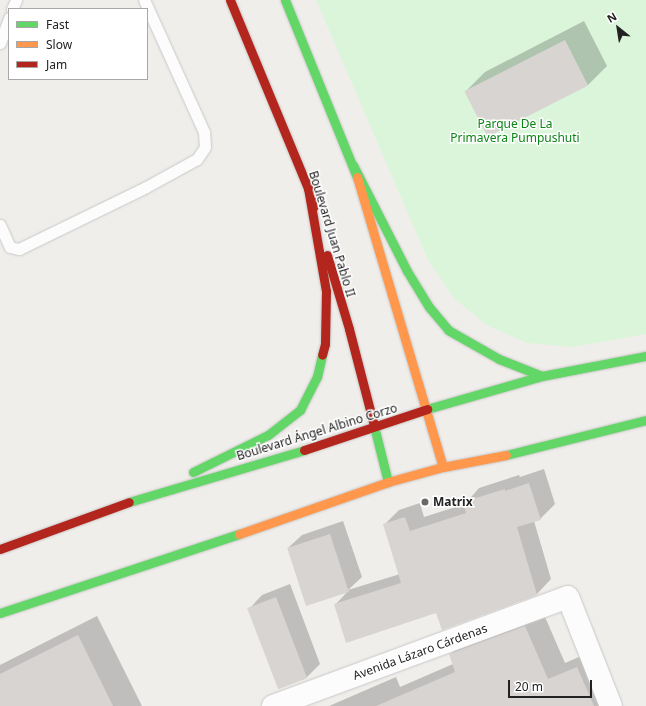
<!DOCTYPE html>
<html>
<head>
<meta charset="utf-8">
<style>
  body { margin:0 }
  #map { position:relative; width:646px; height:706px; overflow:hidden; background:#f0eeeb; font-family:"Noto Sans",sans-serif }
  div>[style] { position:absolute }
  .park>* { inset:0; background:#daf5da }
  .shadow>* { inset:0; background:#0003 }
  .building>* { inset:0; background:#d7d4d2; transform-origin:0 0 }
  .roads { filter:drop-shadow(0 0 1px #c9c8c7) drop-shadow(0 0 1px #c9c8c7) }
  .lane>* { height:11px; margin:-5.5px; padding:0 5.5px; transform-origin:5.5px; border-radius:5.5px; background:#fdfcfc }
  .street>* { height:22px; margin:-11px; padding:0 11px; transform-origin:11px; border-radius:11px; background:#fdfcfc }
  .fast>* { height:9px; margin:-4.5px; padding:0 4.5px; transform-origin:4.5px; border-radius:4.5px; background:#63d668 }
  .slow>* { height:9px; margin:-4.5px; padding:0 4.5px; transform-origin:4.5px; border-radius:4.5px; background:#ff974d }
  .jam>* { height:9px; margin:-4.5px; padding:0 4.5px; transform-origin:4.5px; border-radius:4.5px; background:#b3261e }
  .dots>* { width:11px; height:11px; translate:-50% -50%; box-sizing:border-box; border:2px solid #fff; border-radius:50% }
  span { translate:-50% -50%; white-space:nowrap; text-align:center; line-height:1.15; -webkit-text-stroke:3px #fff; paint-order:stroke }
  .park-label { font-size:12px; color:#0c8416 }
  .street-label { font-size:12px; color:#222 }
  .poi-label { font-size:12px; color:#222; font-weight:700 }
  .left { translate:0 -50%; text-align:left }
  .legend { position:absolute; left:8px; top:8px; width:140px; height:72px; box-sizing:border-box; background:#fff; border:1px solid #a7a7a7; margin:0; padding:5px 7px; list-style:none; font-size:12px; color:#222 }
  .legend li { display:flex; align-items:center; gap:8px; height:20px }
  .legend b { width:20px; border:1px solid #a7a7a7 }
  .north { position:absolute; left:598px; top:8px; width:40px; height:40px; -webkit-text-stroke:3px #fff; paint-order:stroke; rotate:330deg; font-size:11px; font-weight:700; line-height:16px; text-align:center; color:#222 }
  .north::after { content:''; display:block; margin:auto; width:14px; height:18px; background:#222; clip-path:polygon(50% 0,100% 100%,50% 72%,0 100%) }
  .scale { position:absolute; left:508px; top:680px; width:84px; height:18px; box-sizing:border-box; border:2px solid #222; border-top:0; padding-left:5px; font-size:12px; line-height:14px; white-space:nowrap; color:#222; -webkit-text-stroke:3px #fff; paint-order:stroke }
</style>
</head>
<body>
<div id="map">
  <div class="park">
    <i style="clip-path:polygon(316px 0,646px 0,646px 334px,573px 347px,527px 343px,486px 325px,454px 298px,428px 260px)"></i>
  </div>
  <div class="shadow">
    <i style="clip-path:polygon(584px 21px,607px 66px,588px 85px,465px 92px,485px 72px)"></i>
    <i style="clip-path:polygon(544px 469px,555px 504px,540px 519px,534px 521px,551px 579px,537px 594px,442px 629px,437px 612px,335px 605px,349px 590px,306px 604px,288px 548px,302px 535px,343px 521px,362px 577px,348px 590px,400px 574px,384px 525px,399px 510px,420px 503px,424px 517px,465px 504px,479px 488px,519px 475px,520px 477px)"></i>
    <i style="clip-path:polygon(290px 584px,320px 664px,307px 677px,279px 688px,249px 609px,262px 595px)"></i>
    <i style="clip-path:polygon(542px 610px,565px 663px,593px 651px,614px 706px,329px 706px,396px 677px,400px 687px,453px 664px,450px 655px,467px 638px)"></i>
    <i style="clip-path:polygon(97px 616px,142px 706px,0 706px,0 665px)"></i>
  </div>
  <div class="building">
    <i style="left:565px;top:40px;width:51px;height:113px;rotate:63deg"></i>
    <i style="clip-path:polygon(529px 483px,541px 520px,517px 527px,537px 595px,442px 630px,436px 613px,346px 643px,334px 604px,401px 583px,383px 524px,405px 517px,410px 531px,466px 513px,463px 502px,505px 489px,505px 491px)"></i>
    <i style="left:330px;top:534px;width:61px;height:45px;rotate:72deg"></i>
    <i style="left:276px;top:597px;width:87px;height:31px;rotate:69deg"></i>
    <i style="clip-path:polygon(525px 626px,548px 679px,577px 667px,594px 706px,376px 706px,455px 672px,449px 654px)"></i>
    <i style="clip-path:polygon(78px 635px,113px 706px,0 706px,0 674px)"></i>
  </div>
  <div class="roads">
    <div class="lane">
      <i style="left:12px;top:9px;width:10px;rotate:-66deg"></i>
      <i style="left:0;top:43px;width:27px;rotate:-70deg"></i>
      <i style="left:0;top:225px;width:24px;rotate:66deg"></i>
      <i style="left:10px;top:247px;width:9px;rotate:13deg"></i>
      <i style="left:19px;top:249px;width:141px;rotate:-26deg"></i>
      <i style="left:146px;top:187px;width:58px;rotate:-28.8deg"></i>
      <i style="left:197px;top:159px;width:14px;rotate:-56deg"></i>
      <i style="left:205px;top:147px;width:15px;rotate:-94deg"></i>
      <i style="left:204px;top:132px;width:145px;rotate:-114.4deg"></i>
    </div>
    <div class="street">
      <i style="left:273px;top:706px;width:314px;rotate:-20.3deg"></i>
      <i style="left:568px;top:597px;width:117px;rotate:68.5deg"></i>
    </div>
    <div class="fast">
      <i style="left:285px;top:0;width:191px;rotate:67.9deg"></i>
      <i style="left:353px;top:165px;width:119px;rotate:63deg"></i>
      <i style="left:407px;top:271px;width:42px;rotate:58.6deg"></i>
      <i style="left:429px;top:307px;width:30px;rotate:50deg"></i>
      <i style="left:448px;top:330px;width:59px;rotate:29.6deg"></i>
      <i style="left:499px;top:359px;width:46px;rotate:21.6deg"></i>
      <i style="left:427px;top:409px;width:120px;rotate:-16deg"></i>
      <i style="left:542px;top:376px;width:106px;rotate:-10.9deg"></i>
      <i style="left:373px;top:422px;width:62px;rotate:76deg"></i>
      <i style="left:506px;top:455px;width:144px;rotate:-14deg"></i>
      <i style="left:193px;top:472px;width:84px;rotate:-26.3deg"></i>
      <i style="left:268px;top:435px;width:41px;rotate:-38deg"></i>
      <i style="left:300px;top:410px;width:37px;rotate:-63deg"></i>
      <i style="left:317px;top:377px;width:23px;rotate:-77deg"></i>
      <i style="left:129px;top:502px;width:183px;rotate:-16.5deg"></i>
      <i style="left:0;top:613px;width:252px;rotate:-18.3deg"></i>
    </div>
    <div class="slow">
      <i style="left:357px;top:177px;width:302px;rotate:73.5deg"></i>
      <i style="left:239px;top:534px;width:158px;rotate:-19.2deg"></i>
      <i style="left:388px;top:482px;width:57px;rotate:-15.3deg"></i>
      <i style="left:443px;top:467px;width:64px;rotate:-10.8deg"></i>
    </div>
    <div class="jam">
      <i style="left:230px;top:0;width:204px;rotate:67.5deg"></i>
      <i style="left:308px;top:188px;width:20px;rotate:75deg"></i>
      <i style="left:308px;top:188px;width:105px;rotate:80.1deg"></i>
      <i style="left:326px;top:291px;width:53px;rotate:91.1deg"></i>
      <i style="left:325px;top:344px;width:11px;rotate:105deg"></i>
      <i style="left:327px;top:255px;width:77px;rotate:73.4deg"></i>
      <i style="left:349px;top:329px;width:96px;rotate:75.5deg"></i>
      <i style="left:304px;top:450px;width:130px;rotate:-18.4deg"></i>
      <i style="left:0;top:549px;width:137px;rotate:-20deg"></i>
    </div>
  </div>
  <div class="dots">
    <i style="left:425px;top:502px;background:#6a6968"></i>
  </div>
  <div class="park-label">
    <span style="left:515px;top:131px">Parque De La<br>Primavera Pumpushuti</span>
  </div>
  <div class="street-label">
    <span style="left:332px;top:234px;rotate:73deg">Boulevard Juan Pablo II</span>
    <span style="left:317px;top:432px;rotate:-17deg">Boulevard Ángel Albino Corzo</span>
    <span style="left:420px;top:652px;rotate:-20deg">Avenida Lázaro Cárdenas</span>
  </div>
  <div class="poi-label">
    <span class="left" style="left:433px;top:502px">Matrix</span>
  </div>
  <ul class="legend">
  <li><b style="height:5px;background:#63d668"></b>Fast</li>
  <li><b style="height:5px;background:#ff974d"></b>Slow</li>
  <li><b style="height:5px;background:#b3261e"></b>Jam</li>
  </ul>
  <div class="north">N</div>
  <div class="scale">20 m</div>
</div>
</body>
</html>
